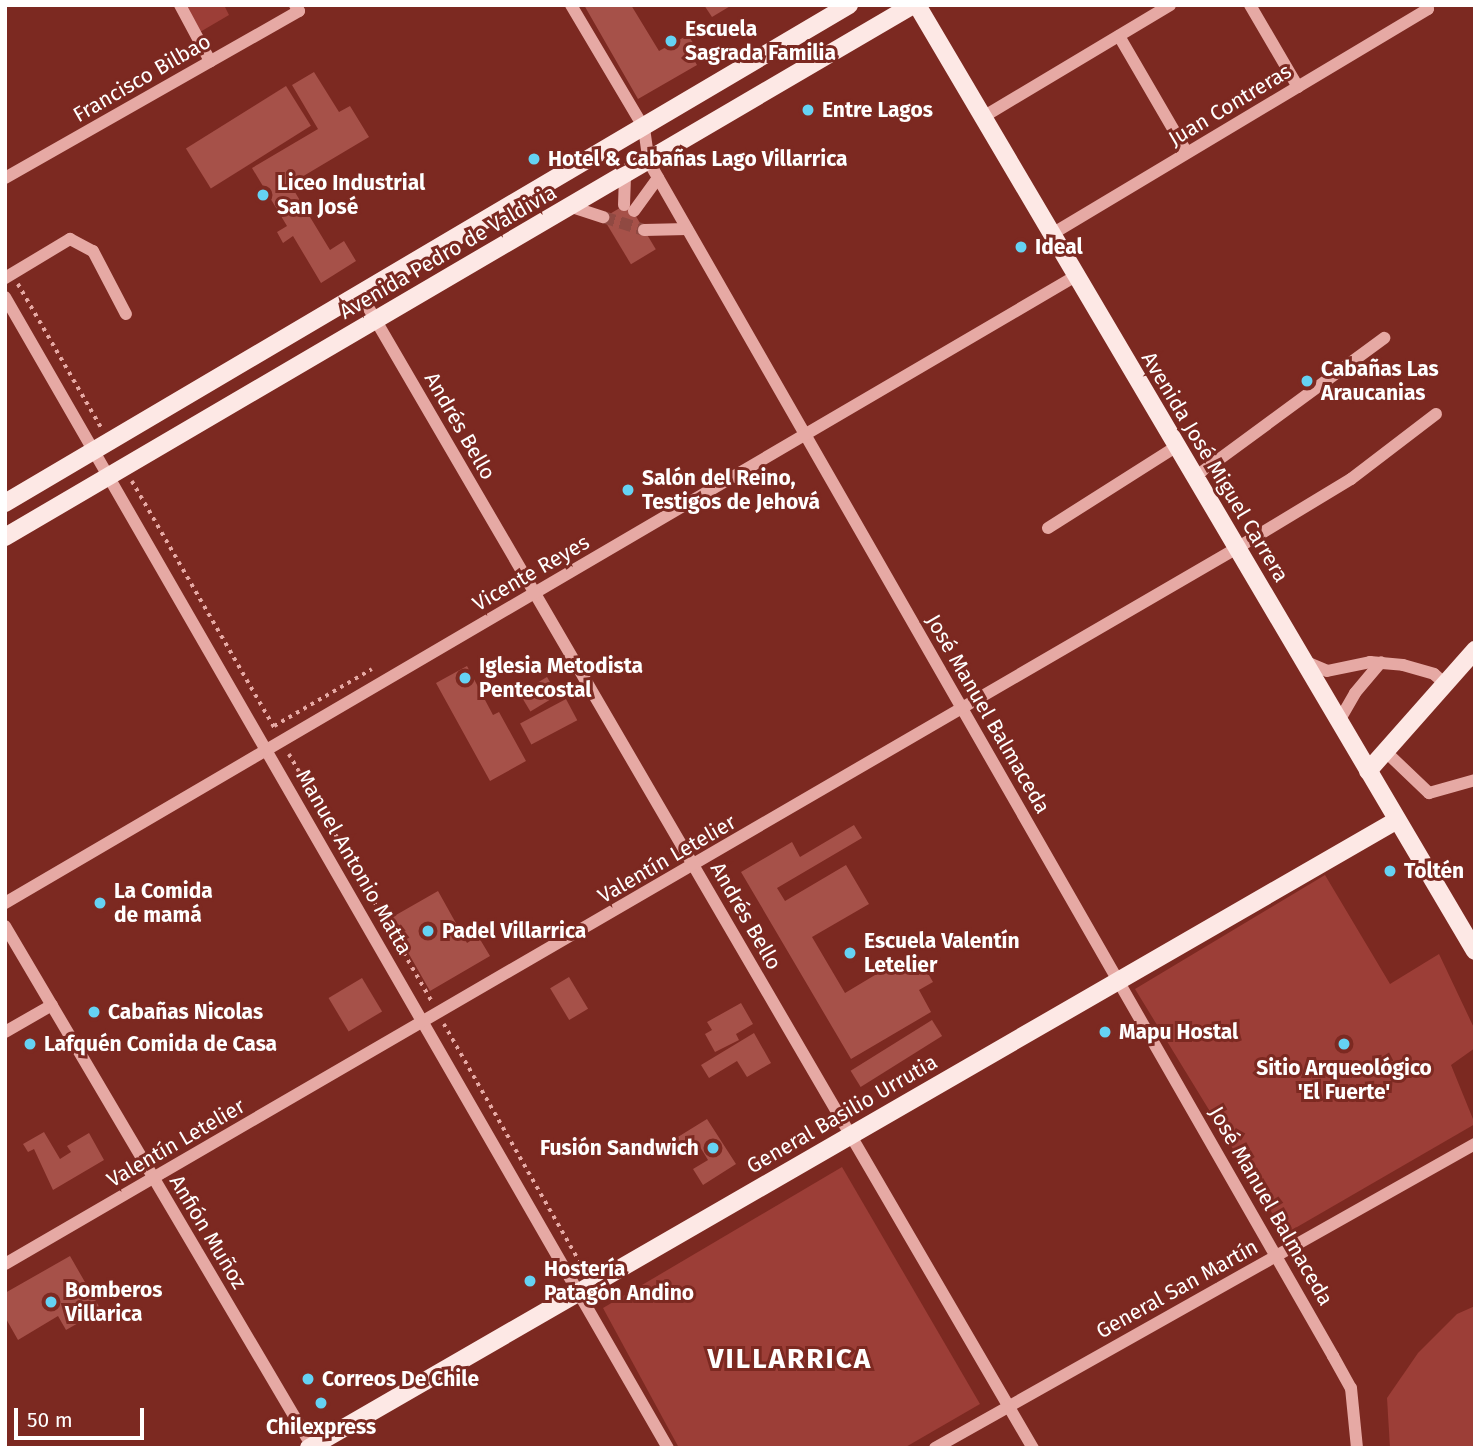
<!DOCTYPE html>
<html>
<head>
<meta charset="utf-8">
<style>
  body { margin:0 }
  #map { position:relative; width:1480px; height:1453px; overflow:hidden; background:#7c2921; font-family:"Fira Sans",sans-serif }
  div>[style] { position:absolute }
  .green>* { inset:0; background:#9c3e37 }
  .building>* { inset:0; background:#a65149; transform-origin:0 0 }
  .minor-tunnel>* { height:12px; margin-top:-6px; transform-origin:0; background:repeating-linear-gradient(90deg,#904942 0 12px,transparent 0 18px) }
  .path>* { height:3.5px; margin-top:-1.75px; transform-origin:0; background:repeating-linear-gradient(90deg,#e6a9a4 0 3.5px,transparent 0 8.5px) }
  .minor>* { height:12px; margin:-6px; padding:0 6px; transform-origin:6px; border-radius:6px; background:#e6a9a4 }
  .major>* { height:18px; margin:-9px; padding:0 9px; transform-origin:9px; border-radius:9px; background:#fde8e5 }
  .dots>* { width:19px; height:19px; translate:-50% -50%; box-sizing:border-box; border:4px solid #7c2921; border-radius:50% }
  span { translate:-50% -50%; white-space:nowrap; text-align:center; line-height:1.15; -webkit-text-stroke:6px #7c2921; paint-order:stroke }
  .poi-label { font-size:21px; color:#fff; font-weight:700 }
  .left { translate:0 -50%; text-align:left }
  .right { translate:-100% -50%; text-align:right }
  .street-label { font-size:21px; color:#fff }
  .district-label { font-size:28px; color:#fff; font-weight:700; letter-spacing:2px }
  .frame { position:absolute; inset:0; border:7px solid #fff; pointer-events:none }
  .scale { position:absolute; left:14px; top:1408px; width:130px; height:32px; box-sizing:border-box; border:4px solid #fff; border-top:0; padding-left:9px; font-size:21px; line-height:24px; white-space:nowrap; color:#fff; -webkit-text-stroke:5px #7c2921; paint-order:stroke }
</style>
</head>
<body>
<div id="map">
  <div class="green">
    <i style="clip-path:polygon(185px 5px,224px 5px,229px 15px,200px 32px)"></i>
    <i style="clip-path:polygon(1325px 875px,1390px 984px,1439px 954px,1475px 1030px,1475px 1048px,1451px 1065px,1475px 1124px,1285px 1234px,1135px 989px)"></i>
    <i style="clip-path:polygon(842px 1167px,980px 1404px,904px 1448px,679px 1448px,603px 1308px)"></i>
    <i style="clip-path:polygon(1475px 1306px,1475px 1448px,1390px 1448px,1387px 1398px,1418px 1353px,1457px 1314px)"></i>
  </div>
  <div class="building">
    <i style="clip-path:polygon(584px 5px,631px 5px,659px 51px,688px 35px,695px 46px,688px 50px,697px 65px,638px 99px)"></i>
    <i style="clip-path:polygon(704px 5px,732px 5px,712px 17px)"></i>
    <i style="clip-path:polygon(314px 72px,339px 112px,350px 106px,369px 137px,290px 184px,330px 250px,344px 241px,356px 261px,321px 283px,293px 236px,283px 243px,277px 232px,287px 226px,252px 168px,318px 129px,292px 85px)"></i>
    <i style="left:286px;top:86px;width:47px;height:118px;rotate:58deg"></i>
    <i style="left:628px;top:203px;width:54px;height:29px;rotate:59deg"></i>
    <i style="clip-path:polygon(467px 666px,493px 715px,499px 712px,526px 761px,490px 781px,436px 683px)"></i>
    <i style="left:547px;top:677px;width:21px;height:32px;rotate:59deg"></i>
    <i style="left:566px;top:699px;width:24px;height:52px;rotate:62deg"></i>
    <i style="clip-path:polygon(854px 825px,862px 838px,777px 888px,785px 901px,846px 865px,869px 904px,812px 937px,845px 993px,915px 951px,933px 982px,919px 990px,931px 1012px,851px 1059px,741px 872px,792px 842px,800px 857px)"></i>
    <i style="clip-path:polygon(438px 891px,467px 943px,478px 936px,490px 956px,430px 991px,389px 919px)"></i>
    <i style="left:569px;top:977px;width:37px;height:22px;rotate:59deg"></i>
    <i style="left:362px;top:978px;width:39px;height:39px;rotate:59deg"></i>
    <i style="clip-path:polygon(741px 1003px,753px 1024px,736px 1034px,739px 1040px,715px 1052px,705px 1034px,712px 1030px,707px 1022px)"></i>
    <i style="left:932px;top:1020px;width:19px;height:96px;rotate:58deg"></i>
    <i style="clip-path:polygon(754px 1033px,771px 1063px,747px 1077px,737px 1061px,709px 1078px,701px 1065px)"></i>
    <i style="clip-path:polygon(707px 1119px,736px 1164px,703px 1185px,693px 1169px,708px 1160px,697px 1142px,681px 1153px,673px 1140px)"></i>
    <i style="clip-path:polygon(44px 1132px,60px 1159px,71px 1152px,67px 1146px,89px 1133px,104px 1160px,53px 1190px,34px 1149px,28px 1152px,23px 1144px)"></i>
    <i style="clip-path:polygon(70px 1256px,101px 1310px,66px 1330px,58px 1316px,18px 1340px,5px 1317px,5px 1293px)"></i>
  </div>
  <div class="minor-tunnel">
    <i style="left:603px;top:217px;width:43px;rotate:17.6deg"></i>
  </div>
  <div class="path">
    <i style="left:18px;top:284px;width:168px;rotate:59.9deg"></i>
    <i style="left:132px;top:481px;width:286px;rotate:60deg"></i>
    <i style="left:274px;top:726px;width:113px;rotate:-30.2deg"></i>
    <i style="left:289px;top:754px;width:286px;rotate:60deg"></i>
    <i style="left:444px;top:1024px;width:276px;rotate:60.3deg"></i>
  </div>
  <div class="minor">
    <i style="left:180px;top:5px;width:64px;rotate:61.8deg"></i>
    <i style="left:571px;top:5px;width:143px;rotate:59.3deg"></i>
    <i style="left:644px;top:128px;width:34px;rotate:82deg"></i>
    <i style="left:649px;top:162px;width:1376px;rotate:60.19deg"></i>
    <i style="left:1333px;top:1356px;width:37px;rotate:61deg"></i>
    <i style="left:1351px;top:1388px;width:60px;rotate:84.3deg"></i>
    <i style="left:1250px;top:5px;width:95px;rotate:59.7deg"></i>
    <i style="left:1119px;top:36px;width:135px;rotate:59.8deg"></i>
    <i style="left:983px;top:117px;width:218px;rotate:-30.9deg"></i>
    <i style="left:5px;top:178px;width:338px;rotate:-29.6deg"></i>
    <i style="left:299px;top:11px;width:7px;rotate:-124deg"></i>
    <i style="left:624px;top:205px;width:29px;rotate:-88deg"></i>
    <i style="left:572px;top:207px;width:33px;rotate:18deg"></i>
    <i style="left:634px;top:211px;width:41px;rotate:-54deg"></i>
    <i style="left:644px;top:230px;width:43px;rotate:-1.3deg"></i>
    <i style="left:1052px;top:234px;width:438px;rotate:-30.9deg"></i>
    <i style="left:1428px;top:9px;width:4px;rotate:-117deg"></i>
    <i style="left:5px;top:278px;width:76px;rotate:-31deg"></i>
    <i style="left:70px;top:239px;width:26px;rotate:28deg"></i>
    <i style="left:93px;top:251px;width:71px;rotate:62.4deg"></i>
    <i style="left:361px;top:295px;width:1335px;rotate:59.77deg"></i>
    <i style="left:5px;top:297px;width:1328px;rotate:60.06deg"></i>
    <i style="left:1195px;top:477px;width:235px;rotate:-36.3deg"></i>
    <i style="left:1048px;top:528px;width:153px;rotate:-32.4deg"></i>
    <i style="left:1304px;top:661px;width:25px;rotate:23deg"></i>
    <i style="left:1327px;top:671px;width:44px;rotate:-11.8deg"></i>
    <i style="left:1370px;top:662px;width:33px;rotate:5deg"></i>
    <i style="left:1403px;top:665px;width:32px;rotate:16deg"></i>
    <i style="left:1434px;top:674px;width:15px;rotate:42deg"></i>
    <i style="left:1339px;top:721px;width:32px;rotate:-60deg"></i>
    <i style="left:1355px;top:693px;width:40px;rotate:-50deg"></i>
    <i style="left:1385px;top:751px;width:61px;rotate:43.7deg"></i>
    <i style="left:1429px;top:793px;width:48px;rotate:-15.8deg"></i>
    <i style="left:5px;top:903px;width:1241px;rotate:-30.35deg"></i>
    <i style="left:5px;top:926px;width:606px;rotate:59.46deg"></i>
    <i style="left:5px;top:1032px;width:54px;rotate:-29.9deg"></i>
    <i style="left:5px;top:1264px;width:1425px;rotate:-30.16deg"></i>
    <i style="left:1237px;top:548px;width:133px;rotate:-31.2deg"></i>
    <i style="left:1351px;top:479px;width:107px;rotate:-37.4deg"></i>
    <i style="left:935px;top:1448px;width:620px;rotate:-29.38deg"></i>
  </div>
  <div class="major">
    <i style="left:917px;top:5px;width:1098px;rotate:59.47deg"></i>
    <i style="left:5px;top:503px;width:980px;rotate:-30.54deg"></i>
    <i style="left:5px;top:537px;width:1052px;rotate:-30.37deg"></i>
    <i style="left:1368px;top:771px;width:162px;rotate:-48.5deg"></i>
    <i style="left:309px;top:1448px;width:1256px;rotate:-29.99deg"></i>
  </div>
  <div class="dots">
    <i style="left:671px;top:41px;background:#65d2f3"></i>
    <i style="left:808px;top:110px;background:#65d2f3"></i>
    <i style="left:534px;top:159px;background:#65d2f3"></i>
    <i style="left:263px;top:195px;background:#65d2f3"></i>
    <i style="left:1021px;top:247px;background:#65d2f3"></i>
    <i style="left:1307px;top:381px;background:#65d2f3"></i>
    <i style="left:628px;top:490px;background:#65d2f3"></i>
    <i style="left:465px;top:678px;background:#65d2f3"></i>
    <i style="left:1390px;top:871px;background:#65d2f3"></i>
    <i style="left:100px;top:903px;background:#65d2f3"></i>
    <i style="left:428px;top:931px;background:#65d2f3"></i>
    <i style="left:850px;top:953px;background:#65d2f3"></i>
    <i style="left:94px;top:1012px;background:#65d2f3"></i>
    <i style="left:1105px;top:1032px;background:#65d2f3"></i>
    <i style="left:30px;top:1044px;background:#65d2f3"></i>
    <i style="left:1344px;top:1044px;background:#65d2f3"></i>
    <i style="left:713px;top:1148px;background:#65d2f3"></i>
    <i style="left:530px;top:1281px;background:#65d2f3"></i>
    <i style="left:51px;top:1302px;background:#65d2f3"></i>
    <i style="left:308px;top:1379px;background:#65d2f3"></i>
    <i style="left:321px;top:1403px;background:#65d2f3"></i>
  </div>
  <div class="poi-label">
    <span class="left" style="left:685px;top:41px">Escuela<br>Sagrada Familia</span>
    <span class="left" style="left:822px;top:110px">Entre Lagos</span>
    <span class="left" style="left:548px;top:159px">Hotel &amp; Cabañas Lago Villarrica</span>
    <span class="left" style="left:277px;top:195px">Liceo Industrial<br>San José</span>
    <span class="left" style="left:1035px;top:247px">Ideal</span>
    <span class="left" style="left:1321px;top:381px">Cabañas Las<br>Araucanias</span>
    <span class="left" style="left:642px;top:490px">Salón del Reino,<br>Testigos de Jehová</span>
    <span class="left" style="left:479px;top:678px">Iglesia Metodista<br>Pentecostal</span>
    <span class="left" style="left:1404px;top:871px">Toltén</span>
    <span class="left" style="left:114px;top:903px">La Comida<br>de mamá</span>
    <span class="left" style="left:442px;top:931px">Padel Villarrica</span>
    <span class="left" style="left:864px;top:953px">Escuela Valentín<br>Letelier</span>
    <span class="left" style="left:108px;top:1012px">Cabañas Nicolas</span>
    <span class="left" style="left:1119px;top:1032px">Mapu Hostal</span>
    <span class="left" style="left:44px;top:1044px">Lafquén Comida de Casa</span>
    <span style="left:1344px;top:1080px">Sitio Arqueológico<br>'El Fuerte'</span>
    <span class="right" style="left:699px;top:1148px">Fusión Sandwich</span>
    <span class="left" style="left:544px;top:1281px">Hostería<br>Patagón Andino</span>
    <span class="left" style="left:65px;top:1302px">Bomberos<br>Villarica</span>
    <span class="left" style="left:322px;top:1379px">Correos De Chile</span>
    <span style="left:321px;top:1427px">Chilexpress</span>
  </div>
  <div class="street-label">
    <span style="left:142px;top:78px;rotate:-30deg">Francisco Bilbao</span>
    <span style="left:1230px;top:105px;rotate:-31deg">Juan Contreras</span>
    <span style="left:448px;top:252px;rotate:-30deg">Avenida Pedro de Valdivia</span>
    <span style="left:460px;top:426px;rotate:60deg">Andrés Bello</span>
    <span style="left:1215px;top:467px;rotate:59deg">Avenida José Miguel Carrera</span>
    <span style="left:531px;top:573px;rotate:-30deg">Vicente Reyes</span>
    <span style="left:988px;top:714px;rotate:60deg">José Manuel Balmaceda</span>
    <span style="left:667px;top:859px;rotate:-30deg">Valentín Letelier</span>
    <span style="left:354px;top:862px;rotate:60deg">Manuel Antonio Matta</span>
    <span style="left:746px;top:916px;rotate:60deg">Andrés Bello</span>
    <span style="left:842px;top:1114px;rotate:-30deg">General Basilio Urrutia</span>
    <span style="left:176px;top:1143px;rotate:-30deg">Valentín Letelier</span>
    <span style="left:1271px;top:1206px;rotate:60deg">José Manuel Balmaceda</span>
    <span style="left:208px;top:1232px;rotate:59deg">Anfión Muñoz</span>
    <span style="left:1177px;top:1289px;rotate:-29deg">General San Martín</span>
  </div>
  <div class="district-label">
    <span style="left:790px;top:1359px">VILLARRICA</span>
  </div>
  <div class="frame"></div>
  <div class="scale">50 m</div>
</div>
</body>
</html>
